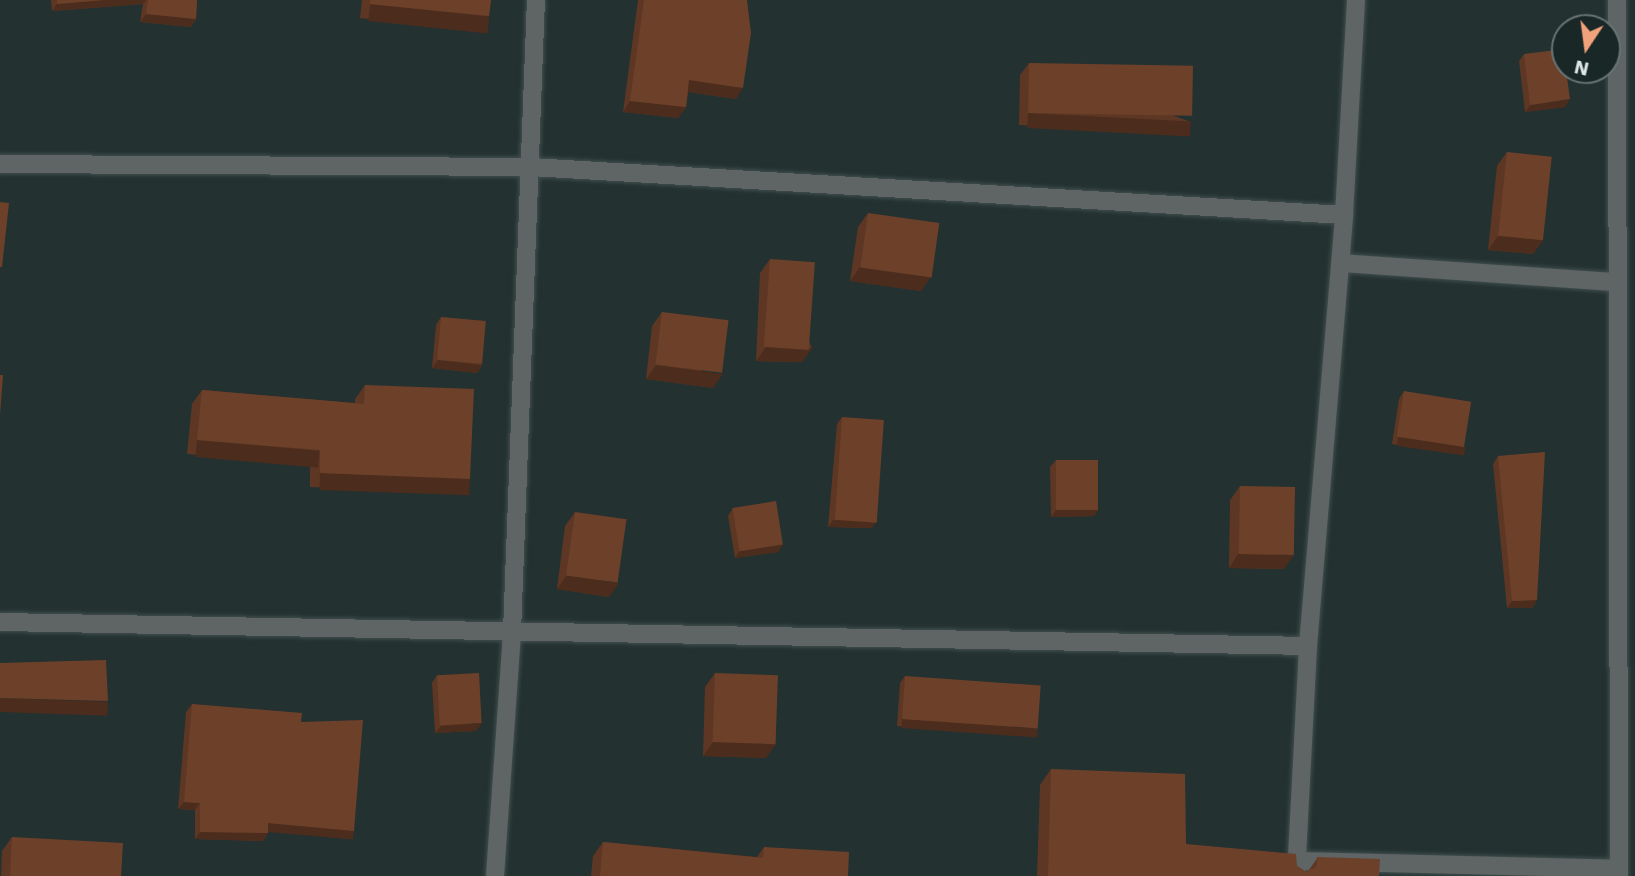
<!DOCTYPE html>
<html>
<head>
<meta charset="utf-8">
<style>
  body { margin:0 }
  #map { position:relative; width:1635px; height:876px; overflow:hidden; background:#233131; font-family:"Work Sans",sans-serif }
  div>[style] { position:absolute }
  .roads { filter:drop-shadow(0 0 2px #414e4e) drop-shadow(0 0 2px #414e4e) }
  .street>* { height:18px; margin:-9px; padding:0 9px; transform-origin:9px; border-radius:9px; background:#5e6564 }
  .wall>* { inset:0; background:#5e3724 }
  .shaded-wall>* { inset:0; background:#4c2d1d; transform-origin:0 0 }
  .building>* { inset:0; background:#6d402a; transform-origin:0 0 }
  span { translate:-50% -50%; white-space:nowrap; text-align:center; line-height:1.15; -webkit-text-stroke:7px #192727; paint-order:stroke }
  .north { position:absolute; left:1551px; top:14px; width:70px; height:70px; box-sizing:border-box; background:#192727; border:2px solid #677373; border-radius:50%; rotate:193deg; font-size:19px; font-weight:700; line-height:28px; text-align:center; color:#dde6e6 }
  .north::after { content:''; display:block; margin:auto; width:24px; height:32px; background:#f1a27b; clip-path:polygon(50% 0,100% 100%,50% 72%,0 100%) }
</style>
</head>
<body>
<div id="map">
  <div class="roads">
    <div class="street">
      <i style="left:1617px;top:0;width:876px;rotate:89.87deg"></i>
      <i style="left:0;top:164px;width:531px;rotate:0.32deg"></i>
      <i style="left:531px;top:167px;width:814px;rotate:3.38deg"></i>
      <i style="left:1341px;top:263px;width:275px;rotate:4deg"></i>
      <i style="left:0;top:622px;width:1308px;rotate:1.05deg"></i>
      <i style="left:1298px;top:861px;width:321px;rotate:1.4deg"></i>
      <i style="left:495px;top:876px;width:245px;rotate:-86deg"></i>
      <i style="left:512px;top:632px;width:632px;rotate:-87.83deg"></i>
      <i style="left:1296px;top:876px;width:230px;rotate:-87deg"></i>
      <i style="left:1308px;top:646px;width:433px;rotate:-85.2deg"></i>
      <i style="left:1344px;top:215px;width:215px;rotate:-86.8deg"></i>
    </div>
  </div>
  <div class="wall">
    <i style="clip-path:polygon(51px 0,197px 0,196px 19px,191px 27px,140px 22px,143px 4px,52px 11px)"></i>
    <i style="clip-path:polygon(362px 0,491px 0,489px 16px,479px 30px,360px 18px)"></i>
    <i style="clip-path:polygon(638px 0,747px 0,736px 99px,688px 92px,686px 107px,678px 118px,623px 112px)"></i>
    <i style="clip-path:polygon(1524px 54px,1565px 107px,1525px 112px,1519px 61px)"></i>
    <i style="clip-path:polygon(1029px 63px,1191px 122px,1182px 134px,1019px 125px,1020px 75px)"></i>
    <i style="clip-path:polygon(1507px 152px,1543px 240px,1533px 254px,1488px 250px,1497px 166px)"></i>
    <i style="clip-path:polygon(868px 213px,921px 291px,850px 281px,858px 227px)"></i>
    <i style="clip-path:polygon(770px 259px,812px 348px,802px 362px,756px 361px,760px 273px)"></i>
    <i style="clip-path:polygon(662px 312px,713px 388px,646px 379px,652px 326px)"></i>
    <i style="clip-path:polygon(441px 317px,482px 365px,477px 373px,432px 368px,436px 325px)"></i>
    <i style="clip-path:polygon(365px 385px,470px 479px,460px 493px,310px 487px,310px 464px,187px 454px,192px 404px,202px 390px,355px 403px,355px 399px)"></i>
    <i style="clip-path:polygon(1404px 391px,1465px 447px,1459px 454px,1392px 444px,1399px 399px)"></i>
    <i style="clip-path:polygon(842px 417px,872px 528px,828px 527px,837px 424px)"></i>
    <i style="clip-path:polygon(1498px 456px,1537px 600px,1532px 608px,1507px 608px,1493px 464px)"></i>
    <i style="clip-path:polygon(1056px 460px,1094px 516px,1051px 517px,1050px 467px)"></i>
    <i style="clip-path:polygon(1240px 486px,1284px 569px,1229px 568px,1230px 500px)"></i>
    <i style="clip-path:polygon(733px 508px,783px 544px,778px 552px,735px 558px,728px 516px)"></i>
    <i style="clip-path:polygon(575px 512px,609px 597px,557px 589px,565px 526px)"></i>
    <i style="clip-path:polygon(715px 673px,766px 758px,703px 756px,705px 687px)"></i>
    <i style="clip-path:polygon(437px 675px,476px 731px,435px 733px,432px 683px)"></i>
    <i style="clip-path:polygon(905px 676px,1033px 736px,897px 726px,900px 683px)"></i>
    <i style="clip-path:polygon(192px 704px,301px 722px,354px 831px,349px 839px,268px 831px,268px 833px,263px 841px,195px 839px,195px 810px,178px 809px,186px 712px)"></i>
    <i style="clip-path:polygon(1051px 769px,1186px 844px,1297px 866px,1306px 872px,1309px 870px,1318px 857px,1379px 876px,1037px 876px,1040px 785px)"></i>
    <i style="clip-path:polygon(12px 837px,121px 876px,1px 876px,2px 851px)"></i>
    <i style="clip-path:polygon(603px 842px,757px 857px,764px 847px,848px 876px,591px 876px,593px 856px)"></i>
  </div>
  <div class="shaded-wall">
    <i style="clip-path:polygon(104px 0,146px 0,143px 4px,52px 11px,57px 4px)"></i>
    <i style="left:370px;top:4px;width:120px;height:17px;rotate:6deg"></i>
    <i style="clip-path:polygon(146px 14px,196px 19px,191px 27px,140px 22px)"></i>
    <i style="clip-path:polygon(689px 80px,743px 88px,736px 99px,682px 91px)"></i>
    <i style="clip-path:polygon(1570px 99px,1565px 107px,1525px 112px,1530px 105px)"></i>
    <i style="clip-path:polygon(630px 101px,686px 107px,678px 118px,623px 112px)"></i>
    <i style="left:1028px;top:113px;width:163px;height:15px;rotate:3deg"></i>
    <i style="clip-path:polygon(1498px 236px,1543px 240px,1533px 254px,1488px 250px)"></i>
    <i style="clip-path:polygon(860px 267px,931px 277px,921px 291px,850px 281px)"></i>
    <i style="clip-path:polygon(766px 347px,812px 348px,802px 362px,756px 361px)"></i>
    <i style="clip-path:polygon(438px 360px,482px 365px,477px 373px,432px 368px)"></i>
    <i style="clip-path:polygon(656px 365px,723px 374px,713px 388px,646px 379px)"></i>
    <i style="left:1398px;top:437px;width:68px;height:9px;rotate:8deg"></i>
    <i style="left:197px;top:440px;width:123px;height:17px;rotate:5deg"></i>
    <i style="left:320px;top:473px;width:150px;height:17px;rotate:2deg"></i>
    <i style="clip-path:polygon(1099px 509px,1094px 516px,1051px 517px,1056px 510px)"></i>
    <i style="clip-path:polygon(833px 520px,877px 521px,872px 528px,828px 527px)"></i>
    <i style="clip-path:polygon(783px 544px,778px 552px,735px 558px,740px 550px)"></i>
    <i style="clip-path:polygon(1238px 554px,1294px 555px,1284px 569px,1229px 568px)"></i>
    <i style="clip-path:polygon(567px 575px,619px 583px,609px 597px,557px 589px)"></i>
    <i style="clip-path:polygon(1537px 600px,1532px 608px,1507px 608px,1512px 601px)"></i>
    <i style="left:0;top:698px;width:108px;height:14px;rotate:2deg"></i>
    <i style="left:902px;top:719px;width:136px;height:9px;rotate:4deg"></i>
    <i style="clip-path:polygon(482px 723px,476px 731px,435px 733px,441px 726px)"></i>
    <i style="clip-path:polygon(713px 742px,776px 744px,766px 758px,703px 756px)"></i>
    <i style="clip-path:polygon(184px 802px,200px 803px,195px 810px,178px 809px)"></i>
    <i style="left:268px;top:823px;width:86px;height:9px;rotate:5deg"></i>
    <i style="clip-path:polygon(200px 832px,268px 833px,263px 841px,195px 839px)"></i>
  </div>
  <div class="building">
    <i style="clip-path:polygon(57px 0,104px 0,57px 4px)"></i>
    <i style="clip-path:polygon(148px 0,197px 0,196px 19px,146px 14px)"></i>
    <i style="clip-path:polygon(370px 0,491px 0,489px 16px,370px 4px)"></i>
    <i style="clip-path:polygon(644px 0,747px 0,751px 33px,743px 88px,689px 80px,686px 107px,630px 101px)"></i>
    <i style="clip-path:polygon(1564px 49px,1565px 70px,1566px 70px,1570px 99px,1530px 105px,1524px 54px)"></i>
    <i style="left:1029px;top:63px;width:164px;height:50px;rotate:1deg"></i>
    <i style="left:1507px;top:152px;width:45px;height:84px;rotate:6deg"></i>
    <i style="clip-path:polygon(0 202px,9px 203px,2px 267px,0 267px)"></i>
    <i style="left:868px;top:213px;width:72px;height:55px;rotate:8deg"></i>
    <i style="left:770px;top:259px;width:45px;height:88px;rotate:4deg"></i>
    <i style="left:662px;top:312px;width:67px;height:53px;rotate:7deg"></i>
    <i style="left:441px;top:317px;width:45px;height:43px;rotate:5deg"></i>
    <i style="clip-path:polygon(0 375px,3px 375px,0 415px)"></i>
    <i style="clip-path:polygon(365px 385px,474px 389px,470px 479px,320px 473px,320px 450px,197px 440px,202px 390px,364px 404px)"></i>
    <i style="left:1404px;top:391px;width:68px;height:46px;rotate:9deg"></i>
    <i style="left:842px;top:417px;width:42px;height:103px;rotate:4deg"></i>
    <i style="clip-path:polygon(1545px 452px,1537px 600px,1512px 601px,1498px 456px)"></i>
    <i style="left:1056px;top:460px;width:42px;height:50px"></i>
    <i style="left:1240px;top:486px;width:55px;height:68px;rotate:1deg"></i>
    <i style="left:776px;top:501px;width:44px;height:44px;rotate:81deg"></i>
    <i style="left:575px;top:512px;width:52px;height:64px;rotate:8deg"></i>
    <i style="clip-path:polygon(106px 660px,108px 701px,0 698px,0 663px)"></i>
    <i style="left:479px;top:673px;width:50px;height:42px;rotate:87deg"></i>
    <i style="left:715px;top:673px;width:63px;height:69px;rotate:2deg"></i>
    <i style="left:905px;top:676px;width:136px;height:43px;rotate:4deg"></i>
    <i style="clip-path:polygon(192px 704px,302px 713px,301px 722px,363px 720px,354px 831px,268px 823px,268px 833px,200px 832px,200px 803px,184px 802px)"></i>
    <i style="clip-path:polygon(1051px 769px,1185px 774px,1186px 844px,1296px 854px,1297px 866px,1306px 872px,1316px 867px,1318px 857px,1380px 859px,1379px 876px,1048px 876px)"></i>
    <i style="clip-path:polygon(12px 837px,123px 843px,121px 876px,10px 876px)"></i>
    <i style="clip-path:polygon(603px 842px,763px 858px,764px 847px,849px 852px,848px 876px,600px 876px)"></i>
  </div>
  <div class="north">N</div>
</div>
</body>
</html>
